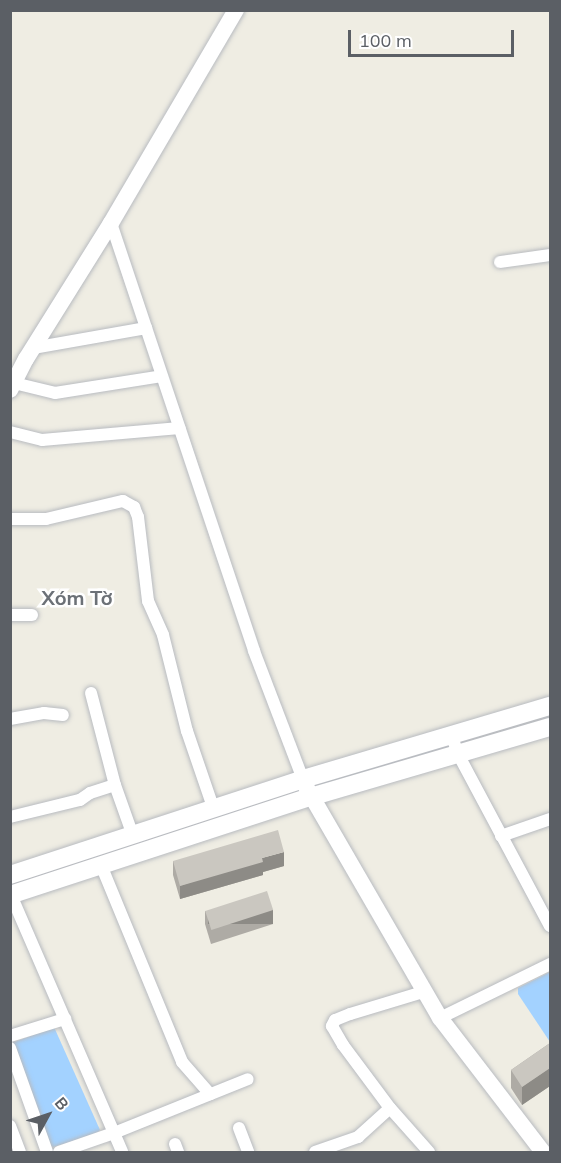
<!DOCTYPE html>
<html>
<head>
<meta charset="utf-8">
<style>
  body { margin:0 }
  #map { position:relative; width:561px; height:1163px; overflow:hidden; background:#efede3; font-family:Mulish,sans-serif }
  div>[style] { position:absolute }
  .water>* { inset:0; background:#a3d2ff }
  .roads { filter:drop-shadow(0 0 2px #b8bbc0) drop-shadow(0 0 2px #b8bbc0) }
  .minor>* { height:12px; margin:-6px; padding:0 6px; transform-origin:6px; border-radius:6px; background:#fff }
  .tertiary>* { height:16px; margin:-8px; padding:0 8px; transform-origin:8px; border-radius:8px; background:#fff }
  .secondary>* { height:18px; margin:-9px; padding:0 9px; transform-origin:9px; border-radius:9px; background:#fff }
  .wall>* { inset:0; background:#aeaba5 }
  .shaded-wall>* { inset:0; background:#8d8b86; transform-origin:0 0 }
  .building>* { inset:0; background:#cac7c0; transform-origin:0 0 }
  span { translate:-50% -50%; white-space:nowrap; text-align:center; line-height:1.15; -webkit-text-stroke:5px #fff; paint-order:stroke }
  .neighbourhood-label { font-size:20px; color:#6c7177; font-weight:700 }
  .frame { position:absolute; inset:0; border:12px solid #5b5f65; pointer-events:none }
  .north { position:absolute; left:18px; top:1085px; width:60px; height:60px; -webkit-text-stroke:4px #fff; paint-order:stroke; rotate:50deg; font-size:16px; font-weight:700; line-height:24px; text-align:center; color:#5b5f65 }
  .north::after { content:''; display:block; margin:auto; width:21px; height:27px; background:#5b5f65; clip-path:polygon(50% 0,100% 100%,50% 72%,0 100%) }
  .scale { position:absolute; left:348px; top:30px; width:166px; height:27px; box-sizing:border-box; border:3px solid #5b5f65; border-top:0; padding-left:8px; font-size:18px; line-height:21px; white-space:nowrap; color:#5b5f65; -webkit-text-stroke:4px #fff; paint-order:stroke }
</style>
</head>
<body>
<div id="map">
  <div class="water">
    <i style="clip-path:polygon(550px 972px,550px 1042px,518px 994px,518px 988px)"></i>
    <i style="clip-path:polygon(54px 1027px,100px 1130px,95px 1135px,53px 1147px,46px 1143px,12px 1043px)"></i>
  </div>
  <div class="roads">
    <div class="minor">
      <i style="left:111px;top:223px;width:451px;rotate:71.5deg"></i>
      <i style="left:254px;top:651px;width:137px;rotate:69.1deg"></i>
      <i style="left:500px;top:262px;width:50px;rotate:-8deg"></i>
      <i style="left:33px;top:348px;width:115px;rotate:-10deg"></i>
      <i style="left:14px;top:383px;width:42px;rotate:13.7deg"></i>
      <i style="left:55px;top:393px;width:108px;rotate:-9deg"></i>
      <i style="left:10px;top:432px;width:33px;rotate:14deg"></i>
      <i style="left:42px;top:440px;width:138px;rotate:-5deg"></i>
      <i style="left:10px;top:519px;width:36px"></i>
      <i style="left:46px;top:519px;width:79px;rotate:-13.2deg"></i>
      <i style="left:123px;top:501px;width:13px;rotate:29deg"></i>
      <i style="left:134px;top:507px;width:11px;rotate:68deg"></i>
      <i style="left:138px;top:517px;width:85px;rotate:83.2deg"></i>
      <i style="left:148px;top:601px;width:37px;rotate:66deg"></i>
      <i style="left:163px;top:635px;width:99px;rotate:76deg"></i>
      <i style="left:187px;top:731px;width:80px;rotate:71.1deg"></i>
      <i style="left:10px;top:615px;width:22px"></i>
      <i style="left:91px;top:693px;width:95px;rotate:75.4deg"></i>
      <i style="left:115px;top:785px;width:51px;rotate:70.5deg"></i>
      <i style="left:10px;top:719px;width:35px;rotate:-10deg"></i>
      <i style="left:44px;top:713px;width:19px;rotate:6deg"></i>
      <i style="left:452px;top:736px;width:19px;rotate:72deg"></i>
      <i style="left:458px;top:754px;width:195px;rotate:61.9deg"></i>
      <i style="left:10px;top:817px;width:72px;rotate:-13.7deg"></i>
      <i style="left:80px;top:800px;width:12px;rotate:-35deg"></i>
      <i style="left:90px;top:793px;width:26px;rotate:-18deg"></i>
      <i style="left:501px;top:836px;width:52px;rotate:-19.1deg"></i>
      <i style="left:101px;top:865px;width:213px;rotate:67.6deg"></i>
      <i style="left:182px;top:1062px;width:43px;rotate:48.8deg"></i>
      <i style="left:11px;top:895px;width:280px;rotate:66.6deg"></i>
      <i style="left:423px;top:992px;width:76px;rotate:163.2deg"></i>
      <i style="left:350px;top:1014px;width:16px;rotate:158deg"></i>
      <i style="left:335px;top:1020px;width:7px;rotate:117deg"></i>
      <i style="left:332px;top:1026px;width:22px;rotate:60deg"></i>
      <i style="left:343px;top:1045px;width:79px;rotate:53.3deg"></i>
      <i style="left:390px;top:1108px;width:59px;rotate:48.4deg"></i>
      <i style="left:440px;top:1018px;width:123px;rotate:-26.1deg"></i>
      <i style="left:10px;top:1036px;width:58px;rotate:-17.2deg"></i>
      <i style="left:10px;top:1048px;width:110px;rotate:70.4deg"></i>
      <i style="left:10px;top:1126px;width:28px;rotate:69deg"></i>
      <i style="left:239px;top:1128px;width:26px;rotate:69deg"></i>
      <i style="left:175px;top:1144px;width:9px;rotate:69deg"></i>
      <i style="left:59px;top:1152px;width:58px;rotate:-19.1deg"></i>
      <i style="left:114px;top:1133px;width:144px;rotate:-21.9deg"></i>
      <i style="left:315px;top:1152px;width:46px;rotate:-19.2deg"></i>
      <i style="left:358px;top:1137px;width:43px;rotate:-42.2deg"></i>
    </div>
    <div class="tertiary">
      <i style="left:10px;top:390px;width:35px;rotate:-63deg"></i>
      <i style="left:26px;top:359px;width:160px;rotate:-58deg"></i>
      <i style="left:111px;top:223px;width:247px;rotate:-59.6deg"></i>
      <i style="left:305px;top:785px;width:269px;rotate:59.9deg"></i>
      <i style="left:440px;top:1018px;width:169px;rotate:52.5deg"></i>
    </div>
    <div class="secondary">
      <i style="left:10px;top:875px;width:308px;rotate:-18.1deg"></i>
      <i style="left:303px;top:779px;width:258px;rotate:-16.5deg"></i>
      <i style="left:10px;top:895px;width:316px;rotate:-18.1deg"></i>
      <i style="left:310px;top:797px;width:250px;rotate:-16.3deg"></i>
    </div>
  </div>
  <div class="wall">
    <i style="clip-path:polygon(173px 861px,284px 866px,263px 872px,263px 875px,180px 899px,173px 875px)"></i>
    <i style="clip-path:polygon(205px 911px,273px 924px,211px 944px,205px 924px)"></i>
    <i style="clip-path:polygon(550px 1043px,550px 1088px,550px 1086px,522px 1105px,511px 1088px,511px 1070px)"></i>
  </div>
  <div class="shaded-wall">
    <i style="clip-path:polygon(284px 852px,284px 866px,263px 872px,263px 875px,180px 899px,180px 886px,262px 858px)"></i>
    <i style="left:273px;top:910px;width:14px;height:65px;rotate:90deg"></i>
    <i style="clip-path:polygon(550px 1068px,550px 1086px,522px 1105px,522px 1087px)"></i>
  </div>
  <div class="building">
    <i style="clip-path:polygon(278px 830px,284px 852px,262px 858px,263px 862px,180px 886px,173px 861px)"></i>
    <i style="left:267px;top:891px;width:20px;height:65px;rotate:72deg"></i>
    <i style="clip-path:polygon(550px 1043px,550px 1070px,550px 1068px,522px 1087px,511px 1070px)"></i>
  </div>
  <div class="neighbourhood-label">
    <span style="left:77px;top:597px">Xóm Tờ</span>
  </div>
  <div class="frame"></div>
  <div class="north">B</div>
  <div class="scale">100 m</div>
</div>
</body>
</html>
